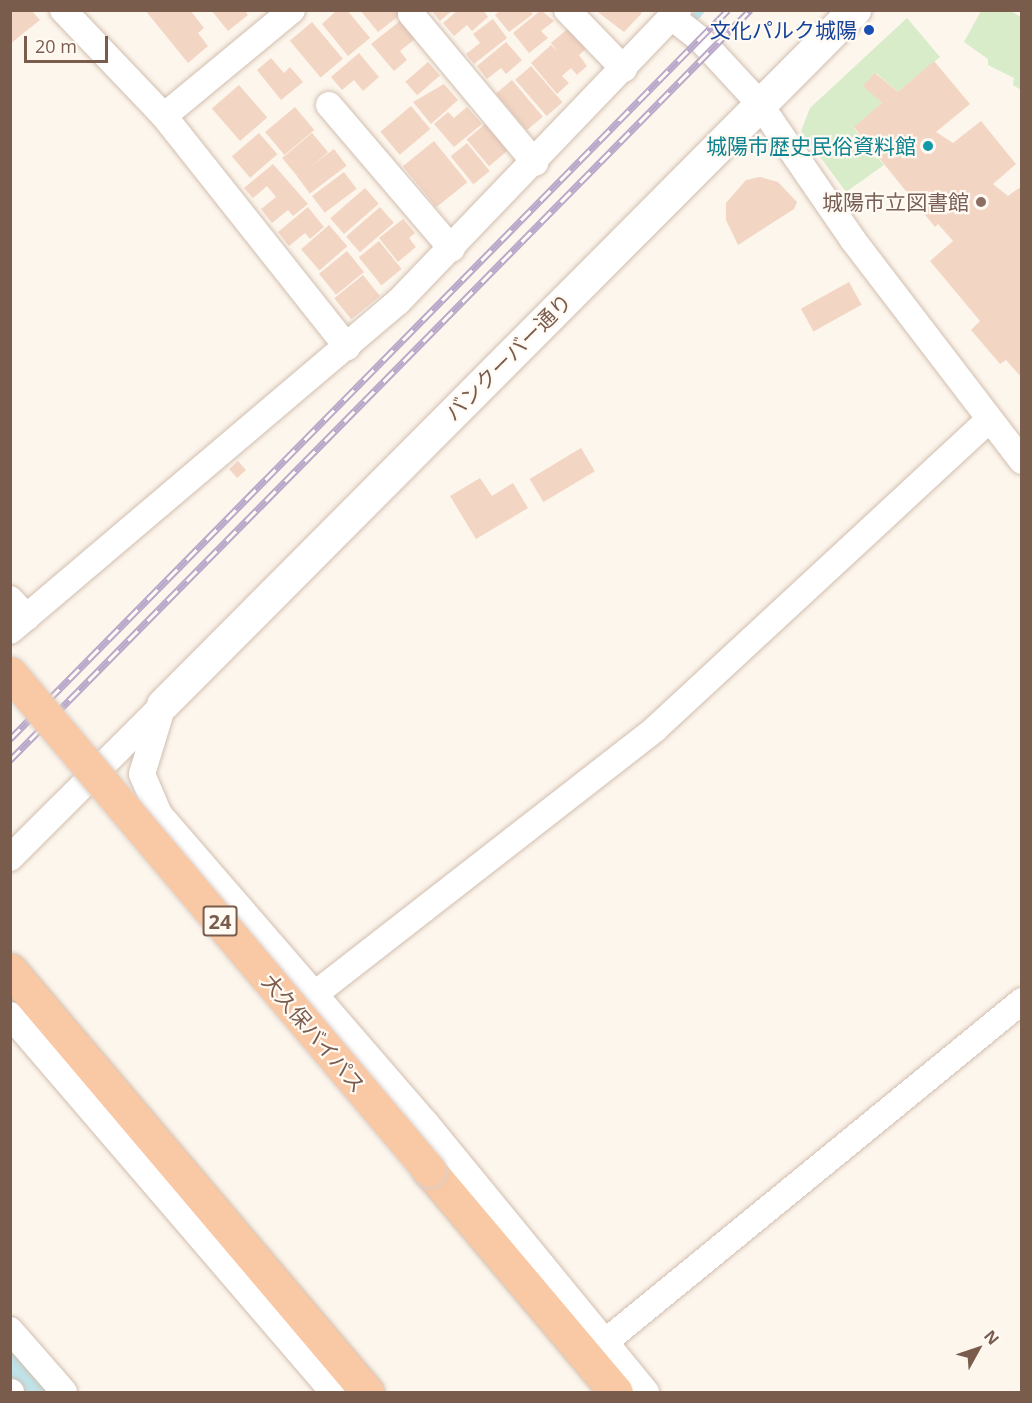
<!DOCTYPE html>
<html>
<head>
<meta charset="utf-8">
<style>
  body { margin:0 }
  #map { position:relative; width:1032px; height:1403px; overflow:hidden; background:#fdf6ec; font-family:"Open Sans","Noto Sans JP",sans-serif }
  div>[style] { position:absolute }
  .green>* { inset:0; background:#d8ecc9 }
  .stream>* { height:8px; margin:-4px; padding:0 4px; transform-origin:4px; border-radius:4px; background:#bfe3e8 }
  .river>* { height:50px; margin:-25px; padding:0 25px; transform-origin:25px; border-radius:25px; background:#bfe3e8 }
  .building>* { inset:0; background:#f3d5c3; transform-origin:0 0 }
  .roads { filter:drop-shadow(0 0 2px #d1beb0) drop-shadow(0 0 2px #d1beb0) }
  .minor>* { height:26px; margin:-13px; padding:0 13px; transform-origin:13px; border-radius:13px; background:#fff }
  .tertiary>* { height:32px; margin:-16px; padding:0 16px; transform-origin:16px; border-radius:16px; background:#fff }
  .trunk>* { height:33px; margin:-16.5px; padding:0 16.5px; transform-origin:16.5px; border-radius:16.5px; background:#f9c8a4 }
  .rail>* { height:7px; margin-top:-3.5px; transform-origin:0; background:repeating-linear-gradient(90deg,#fffaf3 0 14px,#b9a8c9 0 28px); box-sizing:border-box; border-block:2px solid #b9a8c9 }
  .bridges { filter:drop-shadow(0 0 2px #dad1cd) drop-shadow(0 0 2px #dad1cd) }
  .trunk-bridge>* { height:33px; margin:-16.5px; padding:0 16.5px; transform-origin:16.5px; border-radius:16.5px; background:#f9c8a4 }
  .dots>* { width:16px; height:16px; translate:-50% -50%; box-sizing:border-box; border:3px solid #fffaf3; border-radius:50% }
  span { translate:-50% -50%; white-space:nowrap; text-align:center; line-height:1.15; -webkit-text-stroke:4.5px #fffaf3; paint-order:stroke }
  .shield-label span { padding:2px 4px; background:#fffaf3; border:2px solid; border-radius:4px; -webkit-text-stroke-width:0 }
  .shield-label { font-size:20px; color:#7a5c4d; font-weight:700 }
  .transit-label { font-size:21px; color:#164399 }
  .right { translate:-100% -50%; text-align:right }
  .culture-label { font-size:21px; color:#0d838f }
  .education-label { font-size:21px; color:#785e54 }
  .street-label { font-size:21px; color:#7a5c4d }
  .frame { position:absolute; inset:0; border:12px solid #7a5c4d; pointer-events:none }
  .north { position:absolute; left:948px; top:1319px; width:60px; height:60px; -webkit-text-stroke:4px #fffaf3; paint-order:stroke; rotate:50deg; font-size:16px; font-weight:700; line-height:24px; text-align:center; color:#7a5c4d }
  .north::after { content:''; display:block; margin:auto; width:21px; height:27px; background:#7a5c4d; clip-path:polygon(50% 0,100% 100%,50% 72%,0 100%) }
  .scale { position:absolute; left:24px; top:36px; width:84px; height:27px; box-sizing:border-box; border:3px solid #7a5c4d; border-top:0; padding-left:8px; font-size:18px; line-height:21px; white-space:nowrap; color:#7a5c4d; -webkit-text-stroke:4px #fffaf3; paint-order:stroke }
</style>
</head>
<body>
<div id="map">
  <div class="green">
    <i style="clip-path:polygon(981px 11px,1011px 11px,1021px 17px,1021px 90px,1013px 85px,1014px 78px,988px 65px,988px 59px,964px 42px)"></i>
    <i style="clip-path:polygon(907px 18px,940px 57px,898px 92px,876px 73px,864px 86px,882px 103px,854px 128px,884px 165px,846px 192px,801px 131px,810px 108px)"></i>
  </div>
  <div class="stream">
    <i style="left:697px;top:15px;width:6px;rotate:-51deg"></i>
  </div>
  <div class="river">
    <i style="left:10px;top:1368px;width:33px;rotate:47deg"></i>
  </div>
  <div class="building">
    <i style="clip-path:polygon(10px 10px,31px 10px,40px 20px,10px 44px)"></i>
    <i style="clip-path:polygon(145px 10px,190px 10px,204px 28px,198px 33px,208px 46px,188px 63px)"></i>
    <i style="clip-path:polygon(211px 10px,245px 10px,248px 15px,228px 31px)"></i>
    <i style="clip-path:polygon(337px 10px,347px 10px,370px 38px,348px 56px,322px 24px)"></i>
    <i style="clip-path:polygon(360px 10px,397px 10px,400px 15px,378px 32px)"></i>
    <i style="clip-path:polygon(431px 10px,453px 10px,440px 21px)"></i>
    <i style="clip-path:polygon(458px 10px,483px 10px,488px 17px,472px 31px,467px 25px,454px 36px,443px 23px)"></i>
    <i style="clip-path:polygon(501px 10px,530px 10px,533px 14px,509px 32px,495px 15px)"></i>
    <i style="clip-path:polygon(541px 10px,554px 21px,541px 31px,548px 38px,529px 53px,513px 33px)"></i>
    <i style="clip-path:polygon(595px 10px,639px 10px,642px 13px,624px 32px)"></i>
    <i style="clip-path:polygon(493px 19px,507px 38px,474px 64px,466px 54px,480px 43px,473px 34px)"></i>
    <i style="clip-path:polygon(400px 21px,415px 39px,400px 51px,407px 60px,394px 71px,371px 44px)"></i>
    <i style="left:312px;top:22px;width:48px;height:29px;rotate:50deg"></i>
    <i style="clip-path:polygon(571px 26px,588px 47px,579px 55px,587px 66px,577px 75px,571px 68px,562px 76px,569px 83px,557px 94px,531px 63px,551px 45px,557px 51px,551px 43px)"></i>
    <i style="clip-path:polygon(506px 42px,522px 60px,506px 74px,501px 68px,487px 79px,477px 66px)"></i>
    <i style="clip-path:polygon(359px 53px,379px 77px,363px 91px,354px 80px,342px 90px,331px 77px)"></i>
    <i style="clip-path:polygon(271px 58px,284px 73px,290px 67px,303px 82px,281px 100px,257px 70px)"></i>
    <i style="clip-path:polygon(934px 61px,970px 104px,936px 132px,953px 143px,981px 121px,1016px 164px,993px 184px,1008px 196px,1022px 186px,1022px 378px,1006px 360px,1000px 364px,971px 330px,980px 321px,930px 261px,953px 241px,938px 224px,935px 227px,854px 127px,882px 103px,863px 86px,875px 73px,898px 92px)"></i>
    <i style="left:428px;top:62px;width:18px;height:30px;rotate:49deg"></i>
    <i style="left:531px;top:66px;width:48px;height:21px;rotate:49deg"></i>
    <i style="left:512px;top:80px;width:48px;height:21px;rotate:50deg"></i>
    <i style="clip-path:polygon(444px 84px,458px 100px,431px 124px,413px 102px)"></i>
    <i style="left:239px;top:85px;width:43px;height:36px;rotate:49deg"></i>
    <i style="left:411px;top:106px;width:30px;height:40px;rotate:50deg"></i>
    <i style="left:295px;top:107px;width:30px;height:39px;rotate:50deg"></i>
    <i style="clip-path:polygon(467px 107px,482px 124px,454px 147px,434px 124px,448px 112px,454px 118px)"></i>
    <i style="left:485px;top:124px;width:35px;height:24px;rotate:50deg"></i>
    <i style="left:259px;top:133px;width:28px;height:36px;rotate:49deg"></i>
    <i style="left:312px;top:133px;width:25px;height:39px;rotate:50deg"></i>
    <i style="left:434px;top:141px;width:53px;height:40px;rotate:51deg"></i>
    <i style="left:467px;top:143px;width:36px;height:21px;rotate:51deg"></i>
    <i style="left:334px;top:149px;width:21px;height:46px;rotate:53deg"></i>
    <i style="clip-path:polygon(273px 164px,308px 204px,293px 216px,288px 210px,272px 223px,261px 209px,276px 197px,267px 186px,253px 198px,244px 188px)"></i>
    <i style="left:344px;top:172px;width:21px;height:40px;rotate:53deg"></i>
    <i style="clip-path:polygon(760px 177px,778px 182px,797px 202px,794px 209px,738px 245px,726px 220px,726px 203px,746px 180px)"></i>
    <i style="left:365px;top:188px;width:21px;height:46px;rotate:49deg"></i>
    <i style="clip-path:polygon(308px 207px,324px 227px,310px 239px,305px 233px,289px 246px,278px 232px)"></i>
    <i style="left:380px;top:207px;width:21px;height:45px;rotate:49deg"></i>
    <i style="clip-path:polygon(403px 219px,415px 233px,409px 238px,416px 247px,398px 262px,379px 238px)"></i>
    <i style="left:329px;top:225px;width:28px;height:37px;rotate:49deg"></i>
    <i style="left:379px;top:241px;width:36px;height:26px;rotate:51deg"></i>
    <i style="left:347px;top:251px;width:27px;height:36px;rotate:51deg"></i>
    <i style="left:363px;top:275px;width:27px;height:37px;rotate:51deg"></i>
    <i style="left:849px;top:282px;width:26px;height:55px;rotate:61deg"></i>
    <i style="left:581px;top:448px;width:27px;height:60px;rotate:59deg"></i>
    <i style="left:238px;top:461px;width:12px;height:12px;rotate:48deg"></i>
    <i style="clip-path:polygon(480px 478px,492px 496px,513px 483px,528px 508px,476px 539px,450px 496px)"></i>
  </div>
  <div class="roads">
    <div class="minor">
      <i style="left:63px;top:10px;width:146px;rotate:46.4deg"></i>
      <i style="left:164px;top:116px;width:295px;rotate:51.6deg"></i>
      <i style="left:567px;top:10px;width:82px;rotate:46deg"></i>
      <i style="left:411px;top:14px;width:194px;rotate:50.2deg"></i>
      <i style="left:673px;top:18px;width:34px;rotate:38deg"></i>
      <i style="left:700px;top:39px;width:87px;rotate:47.3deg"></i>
      <i style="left:759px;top:103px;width:166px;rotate:55.5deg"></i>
      <i style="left:853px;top:240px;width:278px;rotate:52.6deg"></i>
      <i style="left:329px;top:105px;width:189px;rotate:49.5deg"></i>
      <i style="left:164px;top:116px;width:166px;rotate:-39.6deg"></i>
      <i style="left:10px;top:599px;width:25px;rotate:47deg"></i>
      <i style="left:10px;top:631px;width:509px;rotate:-40.3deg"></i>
      <i style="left:398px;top:302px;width:405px;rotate:-46.2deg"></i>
      <i style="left:163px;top:705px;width:72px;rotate:106.9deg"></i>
      <i style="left:142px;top:774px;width:43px;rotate:67deg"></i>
      <i style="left:159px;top:814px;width:407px;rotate:49.2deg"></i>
      <i style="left:425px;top:1122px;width:349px;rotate:50.7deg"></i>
      <i style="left:10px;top:858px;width:216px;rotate:-45deg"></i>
      <i style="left:315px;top:994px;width:431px;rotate:-37.9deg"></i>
      <i style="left:655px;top:729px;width:455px;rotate:-42.8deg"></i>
      <i style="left:10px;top:1015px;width:496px;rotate:49.4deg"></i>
      <i style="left:10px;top:1330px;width:82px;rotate:48.9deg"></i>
      <i style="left:605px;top:1342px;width:539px;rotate:-39.27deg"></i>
      <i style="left:10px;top:1392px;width:1px"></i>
    </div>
    <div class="tertiary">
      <i style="left:163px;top:705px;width:981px;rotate:-45.12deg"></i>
    </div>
    <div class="trunk">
      <i style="left:10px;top:970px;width:553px;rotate:49.77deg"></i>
      <i style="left:429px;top:1170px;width:290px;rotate:49.9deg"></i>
    </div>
  </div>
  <div class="rail">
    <i style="left:10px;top:739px;width:1023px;rotate:-45.44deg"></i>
    <i style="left:10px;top:760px;width:1054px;rotate:-45.38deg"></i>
  </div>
  <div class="bridges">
    <div class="trunk-bridge">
      <i style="left:10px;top:673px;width:650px;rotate:49.87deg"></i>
    </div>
  </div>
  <div class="dots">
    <i style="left:869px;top:30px;background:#1a4fb4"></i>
    <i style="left:928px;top:146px;background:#0f9aa8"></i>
    <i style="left:981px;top:202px;background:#8d6e63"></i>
  </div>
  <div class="shield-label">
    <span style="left:220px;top:921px">24</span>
  </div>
  <div class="transit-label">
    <span class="right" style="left:857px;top:30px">文化パルク城陽</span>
  </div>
  <div class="culture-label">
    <span class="right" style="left:916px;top:146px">城陽市歴史民俗資料館</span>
  </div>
  <div class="education-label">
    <span class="right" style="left:969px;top:202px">城陽市立図書館</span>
  </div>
  <div class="street-label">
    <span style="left:508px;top:357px;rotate:-45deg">バンクーバー通り</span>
    <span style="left:314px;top:1033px;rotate:50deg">大久保バイパス</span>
  </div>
  <div class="frame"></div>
  <div class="north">N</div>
  <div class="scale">20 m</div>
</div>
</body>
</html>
